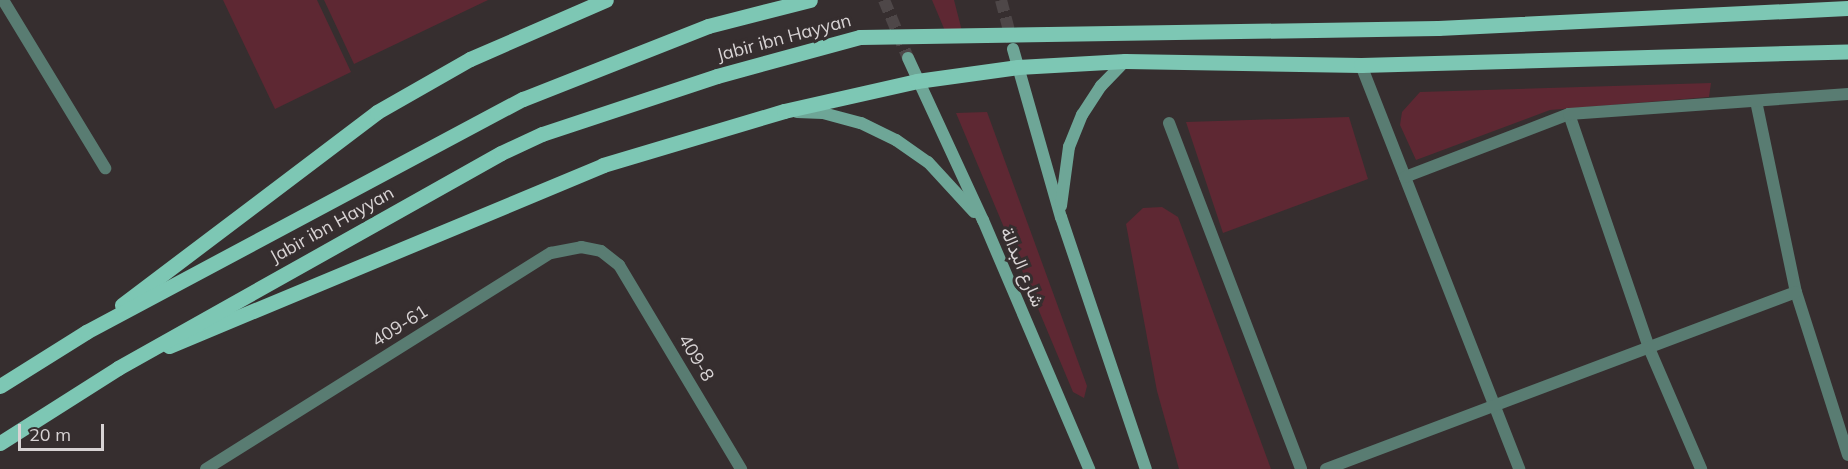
<!DOCTYPE html>
<html>
<head>
<meta charset="utf-8">
<style>
  body { margin:0 }
  #map { position:relative; width:1848px; height:469px; overflow:hidden; background:#362e2f; font-family:Mulish,Vazirmatn,sans-serif }
  div>[style] { position:absolute }
  .green>* { inset:0; background:#5e2833 }
  .secondary-tunnel>* { height:12px; margin-top:-6px; transform-origin:0; background:repeating-linear-gradient(90deg,#4e4748 0 12px,transparent 0 18px) }
  .minor>* { height:12px; margin:-6px; padding:0 6px; transform-origin:6px; border-radius:6px; background:#597c72 }
  .secondary>* { height:12px; margin:-6px; padding:0 6px; transform-origin:6px; border-radius:6px; background:#6ea697 }
  .primary>* { height:15px; margin:-7.5px; padding:0 7.5px; transform-origin:7.5px; border-radius:7.5px; background:#7dc7b4 }
  .primary-bridge>* { height:15px; margin:-7.5px; padding:0 7.5px; transform-origin:7.5px; border-radius:7.5px; background:#7dc7b4 }
  span { translate:-50% -50%; white-space:nowrap; text-align:center; line-height:1.15; -webkit-text-stroke:6px #362e2f; paint-order:stroke }
  .street-label { font-size:18px; color:#d8d3d4 }
  .scale { position:absolute; left:18px; top:424px; width:86px; height:27px; box-sizing:border-box; border:3px solid #d8d3d4; border-top:0; padding-left:8px; font-size:18px; line-height:21px; white-space:nowrap; color:#d8d3d4; -webkit-text-stroke:4px #362e2f; paint-order:stroke }
</style>
</head>
<body>
<div id="map">
  <div class="green">
    <i style="clip-path:polygon(223px 0,317px 0,351px 72px,275px 109px)"></i>
    <i style="clip-path:polygon(324px 0,488px 0,354px 64px)"></i>
    <i style="clip-path:polygon(932px 0,954px 0,963px 35px,948px 38px)"></i>
    <i style="clip-path:polygon(1711px 83px,1709px 97px,1550px 110px,1416px 160px,1400px 125px,1402px 112px,1420px 92px)"></i>
    <i style="clip-path:polygon(987px 112px,1087px 386px,1084px 398px,1073px 392px,956px 113px)"></i>
    <i style="clip-path:polygon(1349px 117px,1368px 179px,1223px 233px,1186px 122px)"></i>
    <i style="clip-path:polygon(1162px 207px,1178px 217px,1271px 469px,1179px 469px,1157px 391px,1126px 224px,1143px 208px)"></i>
  </div>
  <div class="secondary-tunnel">
    <i style="left:884px;top:0;width:63px;rotate:67.5deg"></i>
    <i style="left:1001px;top:0;width:43px;rotate:75.3deg"></i>
  </div>
  <div class="minor">
    <i style="left:3px;top:0;width:197px;rotate:58.7deg"></i>
    <i style="left:1361px;top:65px;width:434px;rotate:68.6deg"></i>
    <i style="left:1756px;top:101px;width:195px;rotate:78.2deg"></i>
    <i style="left:1796px;top:292px;width:171px;rotate:72.3deg"></i>
    <i style="left:1569px;top:114px;width:247px;rotate:71.1deg"></i>
    <i style="left:1649px;top:348px;width:132px;rotate:66.7deg"></i>
    <i style="left:1169px;top:123px;width:370px;rotate:69.1deg"></i>
    <i style="left:1405px;top:177px;width:176px;rotate:-21deg"></i>
    <i style="left:1569px;top:114px;width:280px;rotate:-4.1deg"></i>
    <i style="left:206px;top:469px;width:407px;rotate:-32.1deg"></i>
    <i style="left:551px;top:253px;width:31px;rotate:-11deg"></i>
    <i style="left:581px;top:247px;width:20px;rotate:11deg"></i>
    <i style="left:601px;top:251px;width:23px;rotate:38deg"></i>
    <i style="left:619px;top:265px;width:238px;rotate:59.1deg"></i>
    <i style="left:1326px;top:469px;width:502px;rotate:-20.64deg"></i>
  </div>
  <div class="secondary">
    <i style="left:1013px;top:49px;width:175px;rotate:74.1deg"></i>
    <i style="left:1061px;top:217px;width:266px;rotate:71.4deg"></i>
    <i style="left:908px;top:58px;width:179px;rotate:65.2deg"></i>
    <i style="left:983px;top:220px;width:271px;rotate:66.9deg"></i>
    <i style="left:797px;top:112px;width:26px;rotate:2deg"></i>
    <i style="left:823px;top:113px;width:39px;rotate:15deg"></i>
    <i style="left:861px;top:123px;width:39px;rotate:26deg"></i>
    <i style="left:896px;top:140px;width:39px;rotate:35deg"></i>
    <i style="left:928px;top:162px;width:68px;rotate:47.4deg"></i>
    <i style="left:1061px;top:206px;width:60px;rotate:-82.3deg"></i>
    <i style="left:1069px;top:147px;width:35px;rotate:-68deg"></i>
    <i style="left:1082px;top:115px;width:35px;rotate:-57deg"></i>
    <i style="left:1101px;top:86px;width:35px;rotate:-46deg"></i>
  </div>
  <div class="primary">
    <i style="left:122px;top:305px;width:320px;rotate:-37.1deg"></i>
    <i style="left:377px;top:112px;width:107px;rotate:-29.7deg"></i>
    <i style="left:470px;top:59px;width:148px;rotate:-23.5deg"></i>
    <i style="left:169px;top:346px;width:470px;rotate:-22.6deg"></i>
    <i style="left:603px;top:165px;width:189px;rotate:-16.6deg"></i>
    <i style="left:784px;top:111px;width:136px;rotate:-12.7deg"></i>
    <i style="left:917px;top:81px;width:102px;rotate:-7.9deg"></i>
    <i style="left:1018px;top:67px;width:107px;rotate:-3.2deg"></i>
    <i style="left:1125px;top:61px;width:236px;rotate:1deg"></i>
    <i style="left:1361px;top:65px;width:487px;rotate:-1.6deg"></i>
    <i style="left:0;top:386px;width:102px;rotate:-32.1deg"></i>
    <i style="left:86px;top:332px;width:495px;rotate:-28.1deg"></i>
    <i style="left:523px;top:99px;width:199px;rotate:-21.5deg"></i>
    <i style="left:708px;top:26px;width:105px;rotate:-14.3deg"></i>
  </div>
  <div class="primary-bridge">
    <i style="left:0;top:443px;width:140px;rotate:-32.4deg"></i>
    <i style="left:118px;top:368px;width:439px;rotate:-29.3deg"></i>
    <i style="left:501px;top:153px;width:45px;rotate:-24.9deg"></i>
    <i style="left:542px;top:134px;width:184px;rotate:-18.3deg"></i>
    <i style="left:717px;top:76px;width:148px;rotate:-15.3deg"></i>
    <i style="left:860px;top:37px;width:578px;rotate:-0.89deg"></i>
    <i style="left:1438px;top:28px;width:410px;rotate:-2.8deg"></i>
  </div>
  <div class="street-label">
    <span style="left:784px;top:38px;rotate:-15deg">Jabir ibn Hayyan</span>
    <span style="left:332px;top:225px;rotate:-29deg">Jabir ibn Hayyan</span>
    <span style="left:1022px;top:267px;rotate:67deg">شارع البدالة</span>
    <span style="left:400px;top:326px;rotate:-32deg">409-61</span>
    <span style="left:696px;top:358px;rotate:59deg">409-8</span>
  </div>
  <div class="scale">20 m</div>
</div>
</body>
</html>
